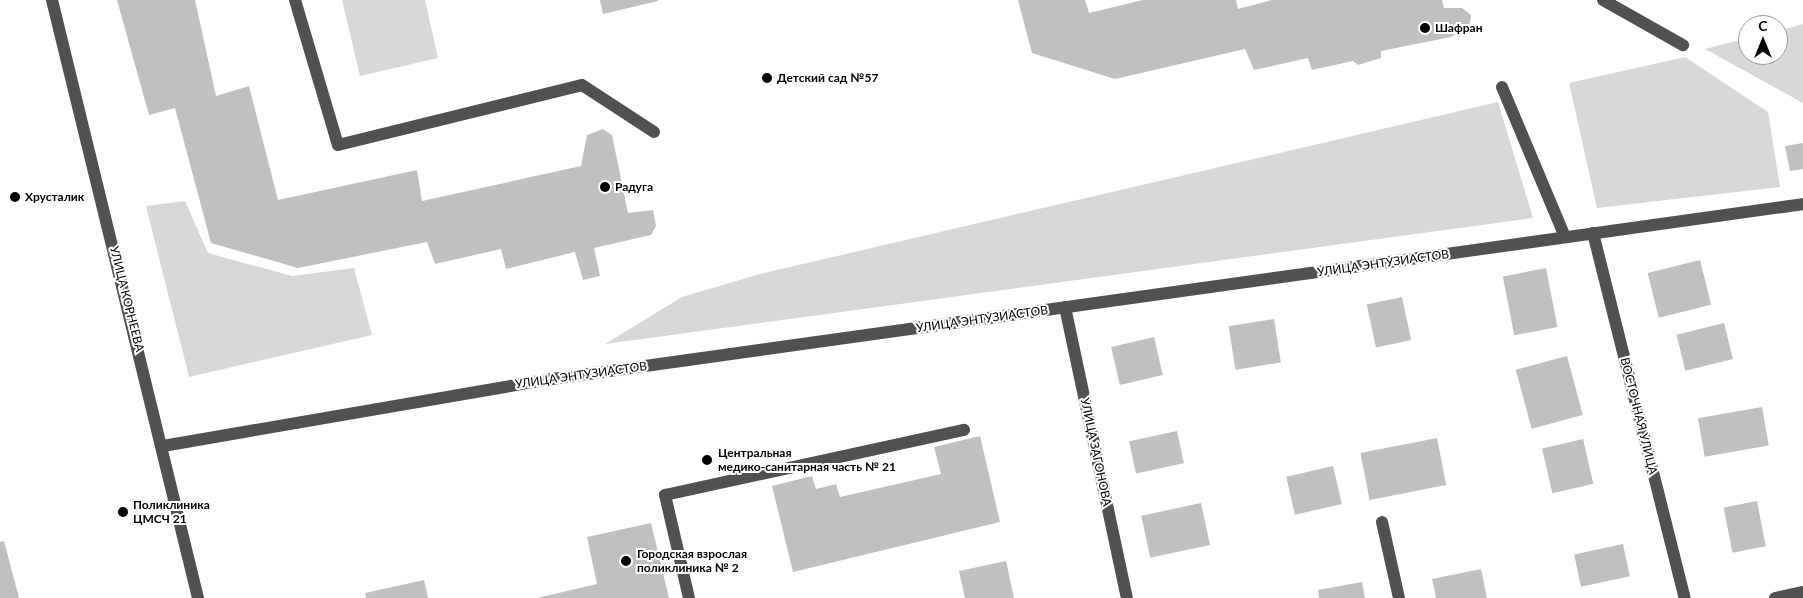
<!DOCTYPE html>
<html>
<head>
<meta charset="utf-8">
<style>
  body { margin:0 }
  #map { position:relative; width:1803px; height:598px; overflow:hidden; background:#fff; font-family:Lato,sans-serif }
  div>[style] { position:absolute }
  .green>* { inset:0; background:#d8d8d8 }
  .building>* { inset:0; background:#c0c0c0; transform-origin:0 0 }
  .minor>* { height:12px; margin:-6px; padding:0 6px; transform-origin:6px; border-radius:6px; background:#515151 }
  .dots>* { width:14px; height:14px; translate:-50% -50%; box-sizing:border-box; border:2px solid #fff; border-radius:50% }
  span { translate:-50% -50%; white-space:nowrap; text-align:center; line-height:1.15; -webkit-text-stroke:4px #fff; paint-order:stroke }
  .poi-label { font-size:12px; color:#000; font-weight:700 }
  .left { translate:0 -50%; text-align:left }
  .street-label { font-size:12px; color:#000 }
  .north { position:absolute; left:1738px; top:15px; width:50px; height:50px; box-sizing:border-box; background:#fff; border:1px solid #999; border-radius:50%; rotate:0deg; font-size:14px; font-weight:700; line-height:20px; text-align:center; color:#000 }
  .north::after { content:''; display:block; margin:auto; width:18px; height:22px; background:#000; clip-path:polygon(50% 0,100% 100%,50% 72%,0 100%) }
</style>
</head>
<body>
<div id="map">
  <div class="green">
    <div style="clip-path:polygon(342px 0,425px 0,438px 58px,360px 76px)"></div>
    <div style="clip-path:polygon(1803px 24px,1803px 103px,1705px 49px,1748px 38px,1748px 55px,1778px 55px,1778px 31px)"></div>
    <div style="clip-path:polygon(1685px 57px,1768px 112px,1780px 187px,1597px 208px,1569px 83px)"></div>
    <div style="clip-path:polygon(1498px 102px,1533px 218px,605px 344px,682px 297px,760px 274px)"></div>
    <div style="clip-path:polygon(185px 201px,208px 253px,292px 276px,354px 268px,372px 335px,189px 377px,146px 206px)"></div>
  </div>
  <div class="building">
    <div style="clip-path:polygon(117px 0,195px 0,216px 96px,249px 86px,278px 200px,417px 170px,422px 201px,581px 166px,587px 135px,603px 129px,612px 135px,628px 213px,653px 210px,656px 226px,651px 235px,594px 248px,600px 276px,583px 280px,575px 252px,506px 269px,501px 249px,435px 264px,427px 242px,298px 268px,211px 243px,175px 108px,149px 115px)"></div>
    <div style="clip-path:polygon(600px 0,658px 0,658px 1px,603px 14px)"></div>
    <div style="clip-path:polygon(1018px 0,1085px 0,1089px 13px,1143px 0,1236px 0,1238px 9px,1272px 0,1442px 0,1444px 8px,1462px 8px,1471px 15px,1470px 23px,1451px 37px,1381px 51px,1381px 58px,1358px 65px,1353px 61px,1312px 70px,1308px 58px,1254px 70px,1245px 49px,1115px 79px,1032px 53px)"></div>
    <div style="clip-path:polygon(1803px 143px,1803px 169px,1790px 171px,1785px 146px)"></div>
    <div style="left:1700px;top:260px;width:46px;height:54px;rotate:76deg"></div>
    <div style="left:1546px;top:268px;width:60px;height:44px;rotate:79deg"></div>
    <div style="left:1402px;top:297px;width:44px;height:36px;rotate:78deg"></div>
    <div style="left:1274px;top:319px;width:44px;height:46px;rotate:81deg"></div>
    <div style="left:1724px;top:323px;width:37px;height:49px;rotate:76deg"></div>
    <div style="left:1154px;top:337px;width:39px;height:44px;rotate:77deg"></div>
    <div style="left:1567px;top:356px;width:61px;height:53px;rotate:75deg"></div>
    <div style="left:1762px;top:407px;width:39px;height:65px;rotate:80deg"></div>
    <div style="left:1177px;top:431px;width:33px;height:49px;rotate:78deg"></div>
    <div style="clip-path:polygon(980px 436px,1000px 522px,793px 572px,772px 486px,812px 476px,816px 489px,836px 484px,840px 497px,941px 474px,934px 447px)"></div>
    <div style="left:1437px;top:438px;width:48px;height:78px;rotate:79deg"></div>
    <div style="left:1583px;top:439px;width:46px;height:42px;rotate:77deg"></div>
    <div style="left:1333px;top:466px;width:39px;height:48px;rotate:77deg"></div>
    <div style="left:1757px;top:501px;width:46px;height:34px;rotate:79deg"></div>
    <div style="left:1201px;top:503px;width:43px;height:61px;rotate:78deg"></div>
    <div style="clip-path:polygon(651px 523px,669px 598px,537px 598px,597px 584px,587px 537px)"></div>
    <div style="clip-path:polygon(4px 541px,19px 598px,0 598px,0 542px)"></div>
    <div style="left:1623px;top:544px;width:33px;height:50px;rotate:78deg"></div>
    <div style="clip-path:polygon(1006px 561px,1014px 598px,965px 598px,959px 571px)"></div>
    <div style="clip-path:polygon(1481px 569px,1487px 598px,1436px 598px,1432px 579px)"></div>
    <div style="clip-path:polygon(424px 580px,428px 598px,366px 598px,365px 593px)"></div>
    <div style="clip-path:polygon(1362px 582px,1365px 598px,1319px 598px,1318px 590px)"></div>
  </div>
  <div class="minor">
    <div style="left:52px;top:0;width:616px;rotate:76.28deg"></div>
    <div style="left:295px;top:0;width:151px;rotate:73.5deg"></div>
    <div style="left:338px;top:145px;width:251px;rotate:-13.8deg"></div>
    <div style="left:582px;top:85px;width:86px;rotate:33.1deg"></div>
    <div style="left:1603px;top:0;width:92px;rotate:29.4deg"></div>
    <div style="left:1502px;top:87px;width:163px;rotate:67.2deg"></div>
    <div style="left:1593px;top:233px;width:376px;rotate:75.9deg"></div>
    <div style="left:1065px;top:307px;width:298px;rotate:78deg"></div>
    <div style="left:163px;top:446px;width:388px;rotate:-9.8deg"></div>
    <div style="left:545px;top:380px;width:1270px;rotate:-7.96deg"></div>
    <div style="left:1382px;top:522px;width:78px;rotate:77.4deg"></div>
    <div style="left:689px;top:598px;width:106px;rotate:-103.1deg"></div>
    <div style="left:665px;top:495px;width:306px;rotate:-12.3deg"></div>
    <div style="left:1775px;top:598px;width:29px;rotate:-12deg"></div>
  </div>
  <div class="dots">
    <div style="left:1425px;top:28px;background:#000"></div>
    <div style="left:767px;top:78px;background:#000"></div>
    <div style="left:605px;top:187px;background:#000"></div>
    <div style="left:15px;top:197px;background:#000"></div>
    <div style="left:707px;top:460px;background:#000"></div>
    <div style="left:123px;top:512px;background:#000"></div>
    <div style="left:626px;top:561px;background:#000"></div>
  </div>
  <div class="poi-label">
    <span class="left" style="left:1435px;top:28px">Шафран</span>
    <span class="left" style="left:777px;top:78px">Детский сад №57</span>
    <span class="left" style="left:615px;top:187px">Радуга</span>
    <span class="left" style="left:25px;top:197px">Хрусталик</span>
    <span class="left" style="left:718px;top:460px">Центральная<br>медико-санитарная часть № 21</span>
    <span class="left" style="left:133px;top:512px">Поликлиника<br>ЦМСЧ 21</span>
    <span class="left" style="left:637px;top:561px">Городская взрослая<br>поликлиника № 2</span>
  </div>
  <div class="street-label">
    <span style="left:1383px;top:263px;rotate:-8deg">УЛИЦА ЭНТУЗИАСТОВ</span>
    <span style="left:127px;top:299px;rotate:76deg">УЛИЦА КОРНЕЕВА</span>
    <span style="left:982px;top:319px;rotate:-8deg">УЛИЦА ЭНТУЗИАСТОВ</span>
    <span style="left:581px;top:375px;rotate:-8deg">УЛИЦА ЭНТУЗИАСТОВ</span>
    <span style="left:1639px;top:416px;rotate:76deg">ВОСТОЧНАЯ УЛИЦА</span>
    <span style="left:1096px;top:452px;rotate:78deg">УЛИЦА ЗАГОНОВА</span>
  </div>
  <div class="north">С</div>
</div>
</body>
</html>
